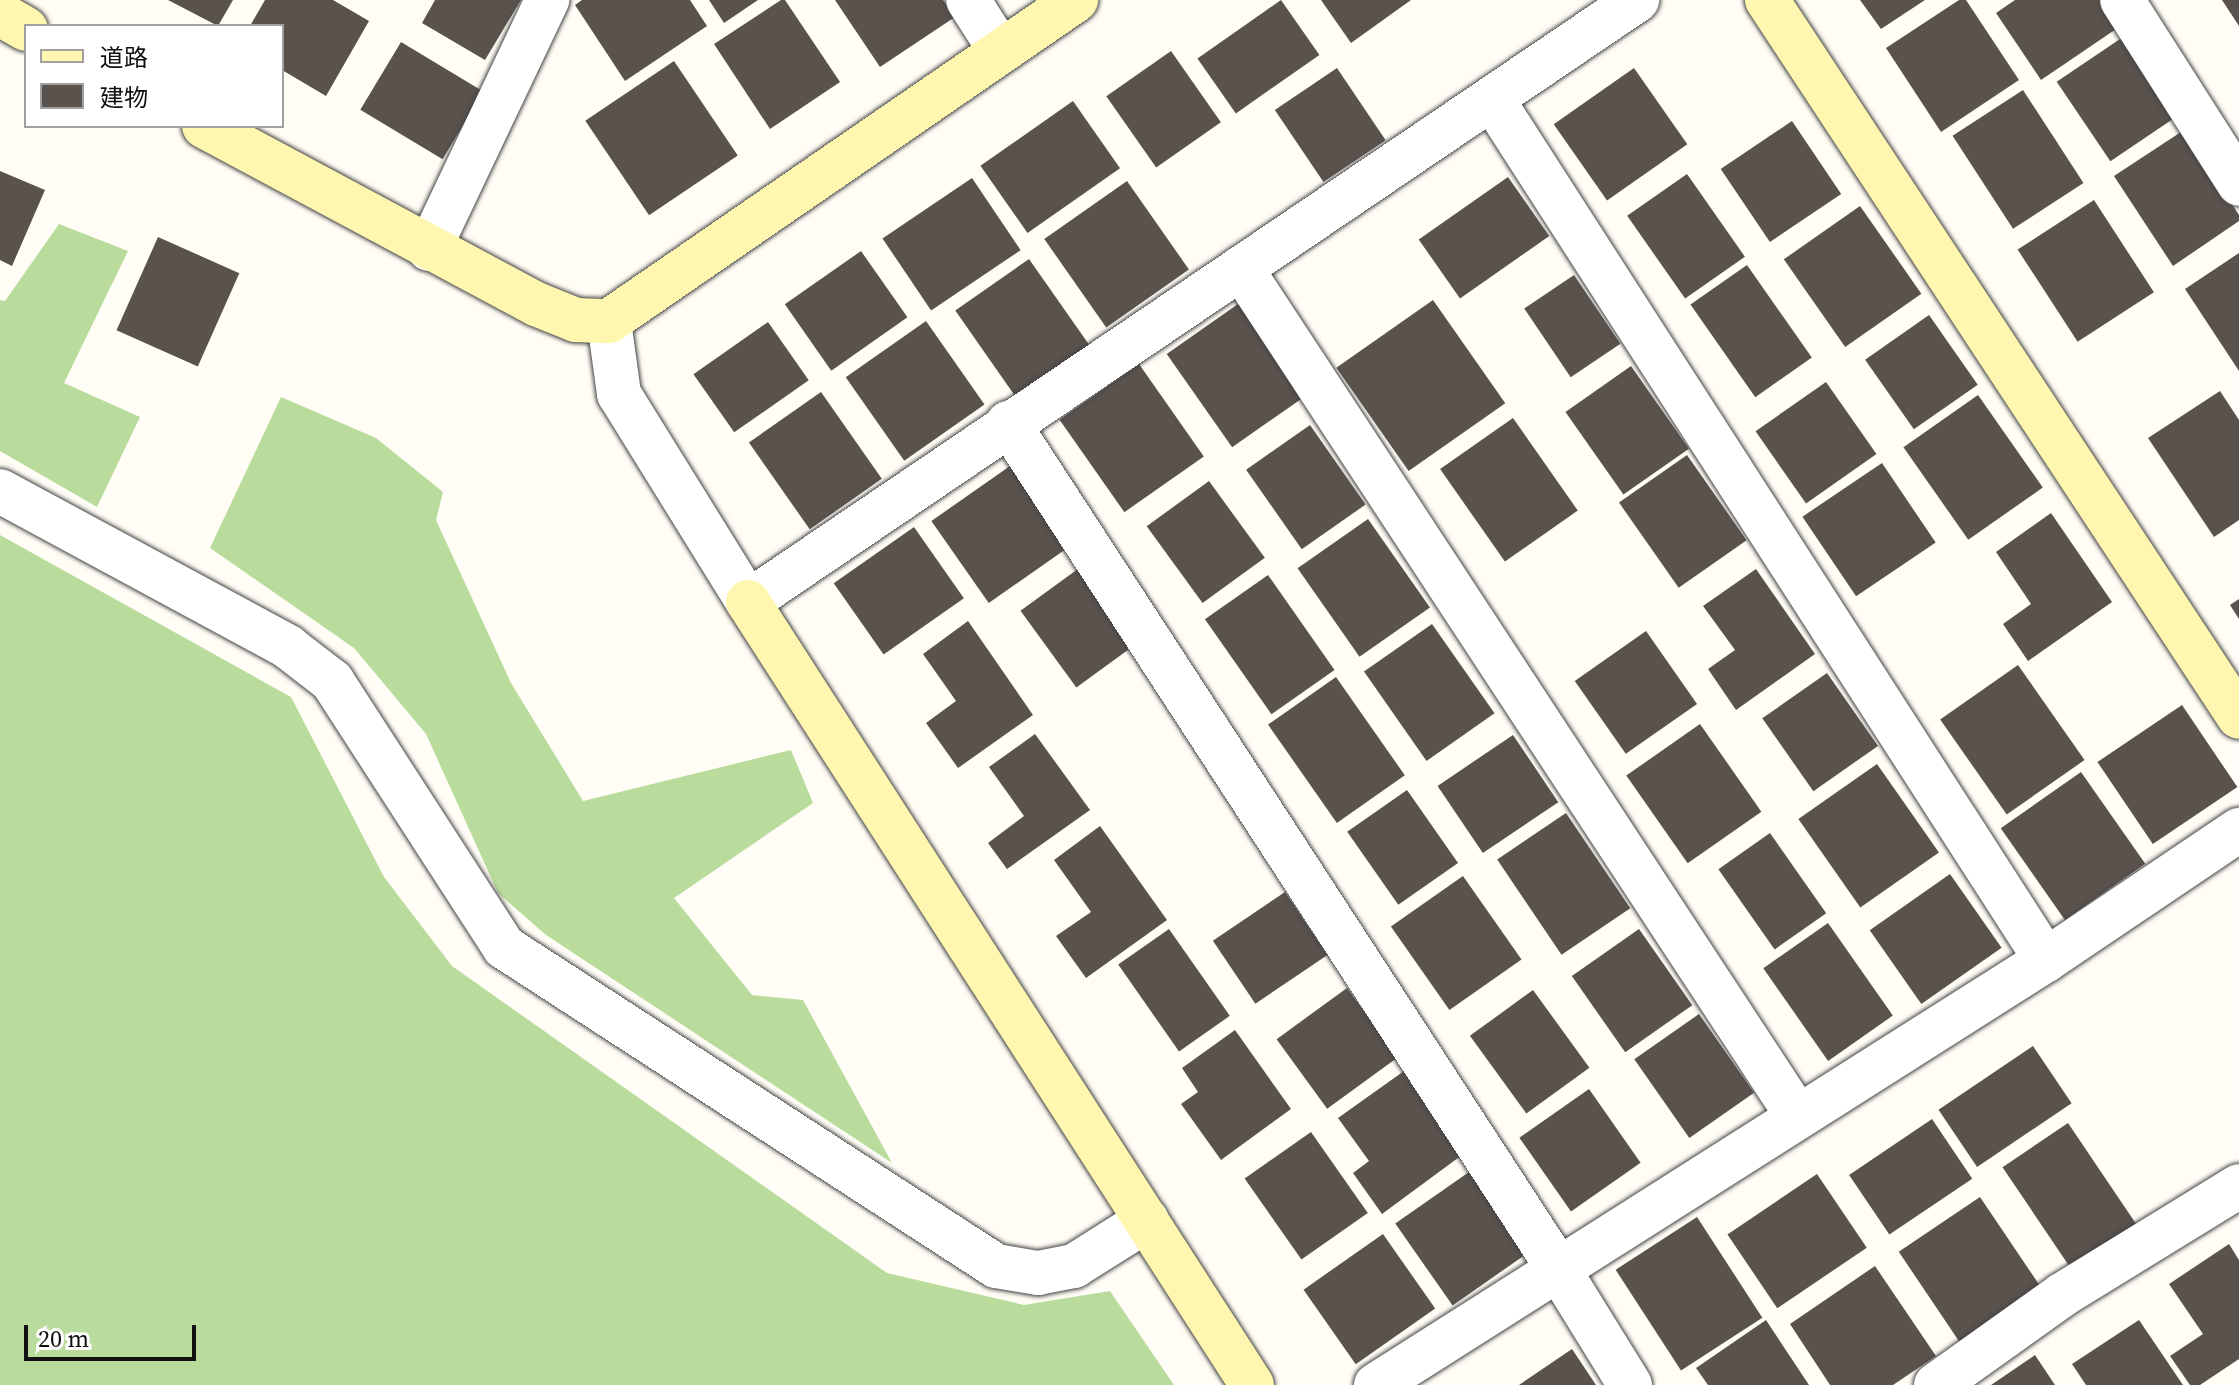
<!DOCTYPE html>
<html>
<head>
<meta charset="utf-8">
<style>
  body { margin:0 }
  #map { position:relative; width:2239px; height:1385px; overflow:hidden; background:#fffdf5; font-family:"Source Serif 4","Noto Sans JP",serif }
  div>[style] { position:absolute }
  .forest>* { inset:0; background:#b9dc9c }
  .building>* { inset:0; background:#5a524d; transform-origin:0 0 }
  .roads { filter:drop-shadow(0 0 2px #444) drop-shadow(0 0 2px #444) }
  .street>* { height:44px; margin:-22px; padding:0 22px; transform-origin:22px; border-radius:22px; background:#fff }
  .secondary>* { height:44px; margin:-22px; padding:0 22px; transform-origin:22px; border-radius:22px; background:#fff6b0 }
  span { translate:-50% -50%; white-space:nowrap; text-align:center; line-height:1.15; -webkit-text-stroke:8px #fff; paint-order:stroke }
  .legend { position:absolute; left:24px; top:24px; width:260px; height:104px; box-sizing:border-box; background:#fff; border:2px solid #a0a0a0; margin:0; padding:10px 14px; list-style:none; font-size:24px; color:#111 }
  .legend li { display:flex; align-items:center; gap:16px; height:40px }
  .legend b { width:40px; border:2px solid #a0a0a0 }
  .scale { position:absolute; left:24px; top:1325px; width:172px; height:36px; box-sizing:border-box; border:4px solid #111; border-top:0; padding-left:10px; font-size:24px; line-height:28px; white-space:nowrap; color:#111; -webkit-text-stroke:6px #fff; paint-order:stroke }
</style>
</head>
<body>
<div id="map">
  <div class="forest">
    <div style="clip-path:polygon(59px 224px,128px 251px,64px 383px,140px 417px,97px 507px,0 451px,0 300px,5px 301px)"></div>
    <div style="clip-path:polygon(281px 397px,376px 438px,443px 492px,436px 520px,511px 683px,583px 801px,791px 750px,813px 803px,674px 898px,752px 995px,803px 1000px,892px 1163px,546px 935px,498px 893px,426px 734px,354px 648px,210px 548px)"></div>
    <div style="clip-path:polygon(0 535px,291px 697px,384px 877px,452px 966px,887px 1273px,1024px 1305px,1110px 1291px,1174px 1385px,0 1385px)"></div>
  </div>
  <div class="building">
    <div style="clip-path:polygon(168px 0,233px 0,218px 26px)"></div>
    <div style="clip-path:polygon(265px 0,333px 0,369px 21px,326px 96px,282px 70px,282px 26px,250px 26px)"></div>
    <div style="clip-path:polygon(435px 0,521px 0,485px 60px,422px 23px)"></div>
    <div style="clip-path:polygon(582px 0,690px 0,707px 26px,625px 81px,575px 5px)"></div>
    <div style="clip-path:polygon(709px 0,758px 0,724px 23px)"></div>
    <div style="clip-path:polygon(781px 0,785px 0,840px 82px,770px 129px,714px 44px)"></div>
    <div style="clip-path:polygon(835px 0,943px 0,955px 17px,880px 67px)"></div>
    <div style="left:1281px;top:0;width:67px;height:102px;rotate:55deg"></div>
    <div style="clip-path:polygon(1321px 0,1411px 0,1351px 43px)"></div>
    <div style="clip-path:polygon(1860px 0,1925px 0,1881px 29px)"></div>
    <div style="clip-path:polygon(1959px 0,1966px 0,2019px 80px,1941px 132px,1886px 48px)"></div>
    <div style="clip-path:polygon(2015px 0,2105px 0,2122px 25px,2041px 80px,1996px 13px)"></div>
    <div style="clip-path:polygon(2222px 0,2239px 0,2239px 26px)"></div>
    <div style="left:2123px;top:37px;width:96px;height:80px;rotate:56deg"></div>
    <div style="left:401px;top:42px;width:96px;height:79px;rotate:31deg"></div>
    <div style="left:1171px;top:51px;width:87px;height:79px;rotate:55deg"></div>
    <div style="left:674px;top:61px;width:114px;height:107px;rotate:56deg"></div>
    <div style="left:1337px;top:68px;width:87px;height:75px;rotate:56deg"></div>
    <div style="left:1634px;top:68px;width:93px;height:98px;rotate:55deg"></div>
    <div style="left:2023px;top:90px;width:111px;height:84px;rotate:57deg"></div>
    <div style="left:1073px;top:101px;width:82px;height:113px;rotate:55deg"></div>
    <div style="left:1792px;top:121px;width:88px;height:86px;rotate:56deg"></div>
    <div style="clip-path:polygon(2184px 130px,2239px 215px,2239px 221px,2173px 266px,2114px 176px)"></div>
    <div style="clip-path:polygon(0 171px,45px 190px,12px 266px,0 260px)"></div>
    <div style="left:1687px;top:174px;width:101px;height:73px;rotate:55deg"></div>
    <div style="left:1508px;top:177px;width:72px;height:109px;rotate:55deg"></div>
    <div style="left:972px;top:178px;width:87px;height:108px;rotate:56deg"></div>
    <div style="left:1127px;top:181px;width:108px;height:101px;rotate:55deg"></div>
    <div style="left:2094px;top:200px;width:110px;height:91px;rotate:57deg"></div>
    <div style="left:1860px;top:206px;width:107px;height:93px;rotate:55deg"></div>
    <div style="left:158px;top:237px;width:89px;height:102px;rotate:24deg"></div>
    <div style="left:861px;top:251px;width:81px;height:93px;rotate:55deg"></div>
    <div style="clip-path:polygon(2239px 253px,2239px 371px,2185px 289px)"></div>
    <div style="left:1029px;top:259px;width:106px;height:90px;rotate:55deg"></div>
    <div style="left:1747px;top:265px;width:113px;height:69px;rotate:55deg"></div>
    <div style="left:1574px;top:275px;width:83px;height:60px;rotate:56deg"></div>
    <div style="left:1433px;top:300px;width:126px;height:118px;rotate:55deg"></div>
    <div style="left:1238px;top:304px;width:114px;height:87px;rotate:55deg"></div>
    <div style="left:1929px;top:315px;width:85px;height:78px;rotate:55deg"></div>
    <div style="left:926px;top:321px;width:102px;height:98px;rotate:55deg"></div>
    <div style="left:768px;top:322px;width:71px;height:91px;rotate:55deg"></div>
    <div style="left:1139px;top:364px;width:113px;height:97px;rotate:55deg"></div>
    <div style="left:1631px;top:366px;width:101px;height:80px;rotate:55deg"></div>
    <div style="left:1826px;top:382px;width:88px;height:86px;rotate:55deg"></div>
    <div style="clip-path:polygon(2220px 391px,2239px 420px,2239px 520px,2214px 537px,2148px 438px)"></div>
    <div style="left:821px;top:392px;width:106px;height:88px;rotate:55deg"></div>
    <div style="left:1978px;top:395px;width:113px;height:91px;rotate:55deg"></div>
    <div style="left:1513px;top:418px;width:113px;height:89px;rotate:55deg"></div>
    <div style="left:1310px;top:425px;width:97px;height:78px;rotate:55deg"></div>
    <div style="left:1687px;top:455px;width:104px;height:83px;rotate:55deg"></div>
    <div style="left:1882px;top:463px;width:96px;height:96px;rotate:56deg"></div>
    <div style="left:1010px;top:466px;width:100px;height:96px;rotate:55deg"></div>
    <div style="left:1209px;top:481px;width:95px;height:77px;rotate:54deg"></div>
    <div style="clip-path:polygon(2051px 513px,2112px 602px,2028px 661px,2003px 624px,2031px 604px,1996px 552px)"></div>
    <div style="left:1368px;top:519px;width:108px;height:86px;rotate:55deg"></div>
    <div style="left:914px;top:527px;width:87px;height:98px;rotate:55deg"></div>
    <div style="left:1082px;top:566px;width:95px;height:76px;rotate:54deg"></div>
    <div style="clip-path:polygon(1756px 569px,1815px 654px,1736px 710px,1708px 669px,1735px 650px,1703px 606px)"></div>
    <div style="left:1268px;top:575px;width:116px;height:77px;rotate:55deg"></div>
    <div style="clip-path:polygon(2239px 599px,2239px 619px,2230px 605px)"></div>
    <div style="clip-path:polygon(968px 621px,1033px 715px,958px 768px,926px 723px,956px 701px,923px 654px)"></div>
    <div style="left:1432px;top:624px;width:109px;height:83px;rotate:55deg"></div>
    <div style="left:1646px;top:631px;width:89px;height:87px;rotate:55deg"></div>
    <div style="left:2018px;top:665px;width:116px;height:95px;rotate:55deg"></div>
    <div style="left:1827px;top:673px;width:89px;height:79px;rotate:55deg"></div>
    <div style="left:1336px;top:677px;width:120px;height:83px;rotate:55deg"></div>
    <div style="left:2182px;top:705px;width:99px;height:102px;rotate:56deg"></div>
    <div style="left:1700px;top:724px;width:107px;height:90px;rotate:55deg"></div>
    <div style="clip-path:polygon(1035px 734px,1090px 810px,1007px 869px,988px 843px,1024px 816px,989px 767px)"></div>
    <div style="left:1513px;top:735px;width:81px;height:91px;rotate:56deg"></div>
    <div style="left:1877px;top:764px;width:108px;height:96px;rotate:55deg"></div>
    <div style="left:2081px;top:772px;width:112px;height:98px;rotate:55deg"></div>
    <div style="left:1407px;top:790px;width:89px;height:73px;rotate:55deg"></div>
    <div style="left:1566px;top:813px;width:115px;height:83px;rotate:56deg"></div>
    <div style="clip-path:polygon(1100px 826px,1167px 920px,1086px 978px,1056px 936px,1091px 912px,1054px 860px)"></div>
    <div style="left:1770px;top:833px;width:98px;height:63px;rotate:55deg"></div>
    <div style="left:1950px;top:874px;width:90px;height:98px;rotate:55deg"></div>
    <div style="left:1463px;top:876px;width:102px;height:88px;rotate:55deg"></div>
    <div style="left:1285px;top:892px;width:76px;height:87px;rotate:56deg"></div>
    <div style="left:1828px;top:923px;width:113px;height:79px;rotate:55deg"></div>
    <div style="left:1169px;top:929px;width:106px;height:62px;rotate:55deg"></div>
    <div style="left:1639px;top:929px;width:93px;height:82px;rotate:55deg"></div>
    <div style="left:1347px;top:988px;width:86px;height:87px;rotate:54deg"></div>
    <div style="left:1533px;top:990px;width:96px;height:78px;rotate:54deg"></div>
    <div style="left:1699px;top:1014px;width:96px;height:79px;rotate:55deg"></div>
    <div style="clip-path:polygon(1235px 1030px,1291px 1109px,1221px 1160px,1181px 1104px,1198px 1092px,1182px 1068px)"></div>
    <div style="left:2033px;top:1046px;width:69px;height:114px;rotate:56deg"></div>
    <div style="clip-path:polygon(1404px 1071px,1462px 1155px,1382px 1214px,1353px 1173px,1369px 1161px,1338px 1118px)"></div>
    <div style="left:1589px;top:1089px;width:90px;height:85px;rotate:55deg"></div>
    <div style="left:1932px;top:1119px;width:72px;height:100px;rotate:56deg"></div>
    <div style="left:2068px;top:1123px;width:127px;height:79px;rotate:56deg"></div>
    <div style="left:1311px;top:1132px;width:99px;height:81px;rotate:55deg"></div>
    <div style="left:1469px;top:1172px;width:100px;height:90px;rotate:55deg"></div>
    <div style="left:1817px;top:1174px;width:89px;height:108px;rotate:56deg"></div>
    <div style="left:1980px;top:1197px;width:115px;height:98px;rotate:56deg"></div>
    <div style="left:1697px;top:1217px;width:120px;height:97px;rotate:57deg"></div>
    <div style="left:1383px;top:1234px;width:91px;height:97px;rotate:55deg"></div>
    <div style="clip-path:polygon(2229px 1244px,2239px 1260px,2239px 1359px,2200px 1385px,2190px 1385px,2170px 1356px,2203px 1334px,2169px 1284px)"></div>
    <div style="clip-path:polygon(1875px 1266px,1936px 1356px,1893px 1385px,1830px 1385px,1790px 1324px)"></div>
    <div style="clip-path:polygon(1766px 1320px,1809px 1385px,1708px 1385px,1696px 1368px)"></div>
    <div style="clip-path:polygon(2139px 1320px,2183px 1385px,2086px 1385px,2072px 1364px)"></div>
    <div style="clip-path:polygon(1572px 1349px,1596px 1385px,1519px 1385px)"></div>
    <div style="clip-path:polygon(2035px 1355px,2055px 1385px,1991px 1385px)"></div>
  </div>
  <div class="roads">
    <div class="street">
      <div style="left:968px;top:0;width:59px;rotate:57.4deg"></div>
      <div style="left:2122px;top:0;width:218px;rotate:57.5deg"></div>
      <div style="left:1492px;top:99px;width:1024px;rotate:57.24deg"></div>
      <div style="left:429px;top:249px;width:276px;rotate:-64.6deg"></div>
      <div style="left:1241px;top:268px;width:1015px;rotate:56.73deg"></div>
      <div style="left:609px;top:321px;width:74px;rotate:82.2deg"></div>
      <div style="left:619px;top:394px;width:245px;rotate:58.2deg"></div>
      <div style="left:748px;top:602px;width:1074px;rotate:-34.1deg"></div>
      <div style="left:1008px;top:423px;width:1010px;rotate:56.95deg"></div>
      <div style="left:1559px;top:1270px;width:135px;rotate:58.3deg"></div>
      <div style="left:0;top:491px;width:328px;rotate:28.4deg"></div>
      <div style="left:288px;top:647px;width:56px;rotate:37.7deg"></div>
      <div style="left:332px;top:681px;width:317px;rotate:57.1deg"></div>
      <div style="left:504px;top:947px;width:586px;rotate:32.96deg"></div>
      <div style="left:996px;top:1266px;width:43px;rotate:9.5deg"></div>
      <div style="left:1038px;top:1273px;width:37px;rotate:-11deg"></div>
      <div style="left:1074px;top:1266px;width:86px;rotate:-32.2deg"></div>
      <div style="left:1376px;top:1385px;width:793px;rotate:-32.39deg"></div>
      <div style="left:2046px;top:960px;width:233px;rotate:-34deg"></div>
      <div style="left:1936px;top:1385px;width:155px;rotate:-35.5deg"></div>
      <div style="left:2062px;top:1295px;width:208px;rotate:-31.6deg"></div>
    </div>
    <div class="secondary">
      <div style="left:1767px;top:0;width:858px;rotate:56.64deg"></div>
      <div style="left:0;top:14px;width:30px;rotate:30deg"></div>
      <div style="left:204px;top:126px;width:377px;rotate:28.2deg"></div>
      <div style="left:536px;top:304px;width:43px;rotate:21.8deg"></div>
      <div style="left:576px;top:320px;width:33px;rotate:2deg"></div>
      <div style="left:609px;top:321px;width:567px;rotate:-34.5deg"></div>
      <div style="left:748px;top:602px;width:931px;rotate:57.23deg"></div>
    </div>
  </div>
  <ul class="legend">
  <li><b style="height:10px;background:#fff6b0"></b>道路</li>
  <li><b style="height:22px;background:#5a524d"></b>建物</li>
  </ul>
  <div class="scale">20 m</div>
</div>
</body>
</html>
